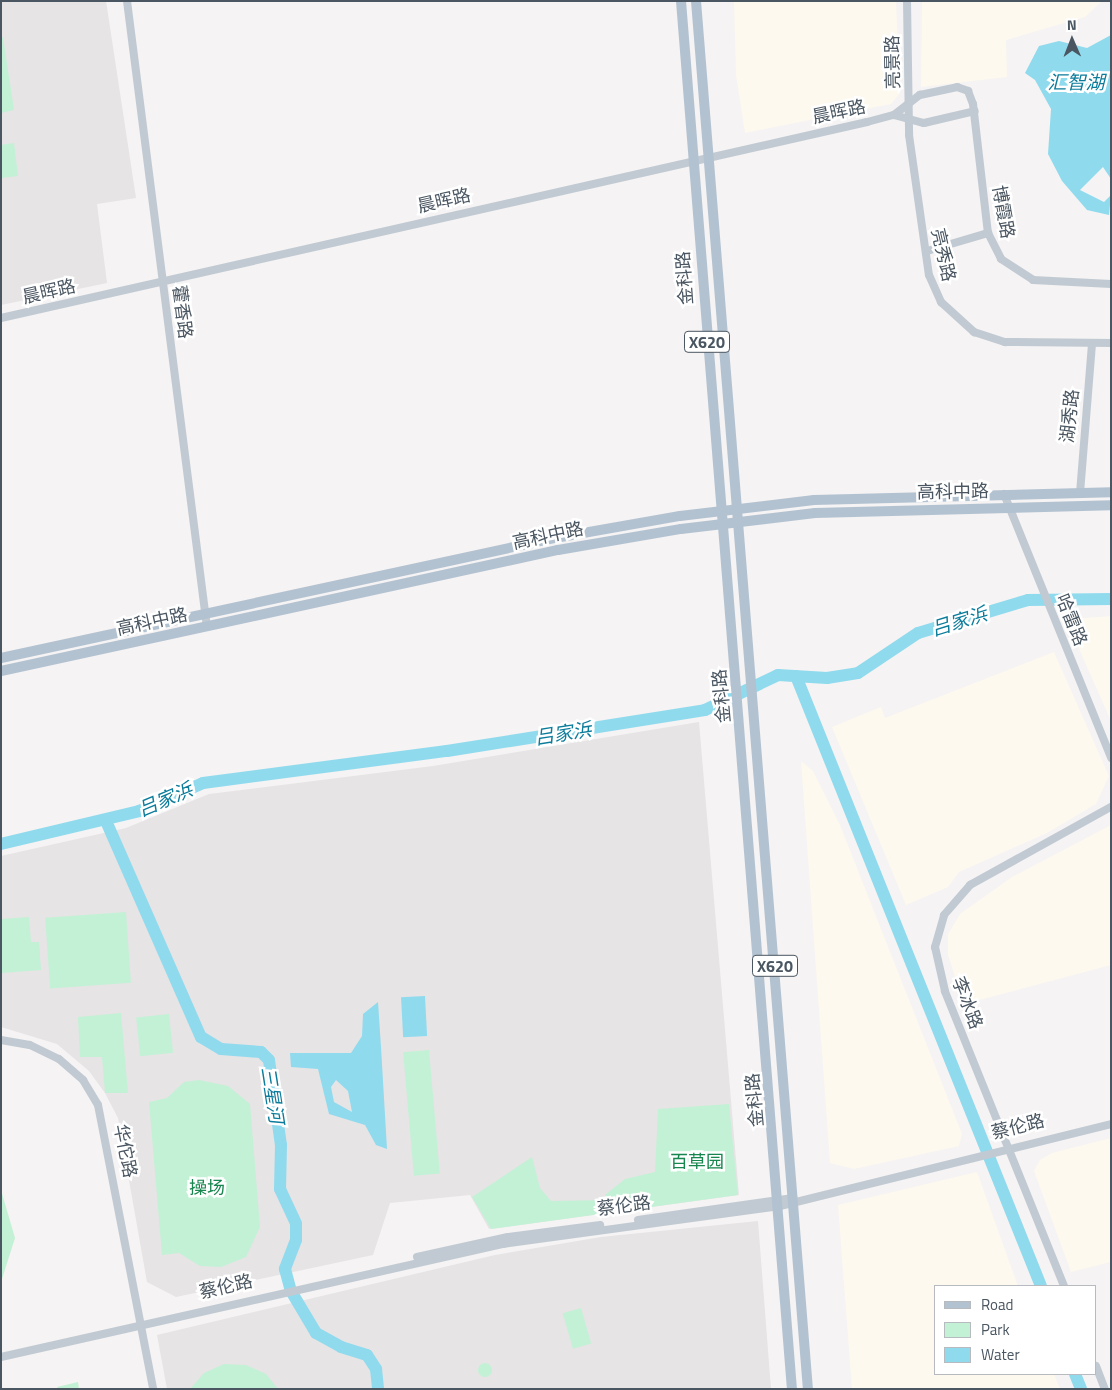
<!DOCTYPE html>
<html>
<head>
<meta charset="utf-8">
<style>
  body { margin:0 }
  #map { position:relative; width:1112px; height:1390px; overflow:hidden; background:#f5f3f3; font-family:"Titillium Web","Noto Sans SC",sans-serif }
  div>[style] { position:absolute }
  .commercial>* { inset:0; background:#fdf9ef }
  .education>* { inset:0; background:#e6e4e5 }
  .green>* { inset:0; background:#c3f1d5; transform-origin:0 0 }
  .round { border-radius:50% }
  .water>* { inset:0; background:#90daee; transform-origin:0 0 }
  .river>* { height:12px; margin:-6px; padding:0 6px; transform-origin:6px; border-radius:6px; background:#90daee }
  .minor>* { height:8px; margin:-4px; padding:0 4px; transform-origin:4px; border-radius:4px; background:#c1cad2 }
  .major>* { height:10px; margin:-5px; padding:0 5px; transform-origin:5px; border-radius:5px; background:#b3c2d1 }
  span { translate:-50% -50%; white-space:nowrap; text-align:center; line-height:1.15; -webkit-text-stroke:5px #fff; paint-order:stroke }
  .shield-label span { padding:1px 4px; background:#fff; border:1px solid; border-radius:4px; -webkit-text-stroke-width:0 }
  .shield-label { font-size:16px; color:#4a5661; font-weight:700 }
  .street-label { font-size:18px; color:#4a5661 }
  .park-label { font-size:18px; color:#17864f }
  .water-label { font-size:19px; color:#0c7c9b; font-style:italic }
  .frame { position:absolute; inset:0; border:2px solid #4a5661; pointer-events:none }
  .legend { position:absolute; left:934px; top:1285px; width:162px; height:90px; box-sizing:border-box; background:#fff; border:1px solid #b7bbc0; margin:0; padding:6px 9px; list-style:none; font-size:15px; color:#4a5661 }
  .legend li { display:flex; align-items:center; gap:10px; height:25px }
  .legend b { width:25px; border:1px solid #b7bbc0 }
  .north { position:absolute; left:1047px; top:15px; width:50px; height:50px; -webkit-text-stroke:4px #fff; paint-order:stroke; rotate:359deg; font-size:14px; font-weight:700; line-height:20px; text-align:center; color:#4a5661 }
  .north::after { content:''; display:block; margin:auto; width:18px; height:22px; background:#4a5661; clip-path:polygon(50% 0,100% 100%,50% 72%,0 100%) }
</style>
</head>
<body>
<div id="map">
  <div class="commercial">
    <div style="clip-path:polygon(734px 1px,896px 1px,900px 93px,891px 104px,745px 133px,736px 75px)"></div>
    <div style="clip-path:polygon(922px 1px,1102px 1px,1085px 17px,1006px 40px,1007px 77px,921px 87px)"></div>
    <div style="clip-path:polygon(1111px 616px,1111px 721px,1068px 624px,1071px 619px)"></div>
    <div style="clip-path:polygon(1054px 652px,1109px 776px,1096px 804px,1047px 833px,959px 872px,948px 887px,906px 905px,832px 727px,881px 707px,885px 718px)"></div>
    <div style="clip-path:polygon(801px 761px,813px 771px,840px 825px,962px 1134px,959px 1146px,854px 1169px,830px 1163px)"></div>
    <div style="clip-path:polygon(1111px 825px,1111px 965px,964px 1004px,948px 955px,948px 934px,960px 914px,1012px 877px)"></div>
    <div style="clip-path:polygon(1111px 1138px,1111px 1262px,1071px 1272px,1034px 1171px,1040px 1160px,1052px 1153px)"></div>
    <div style="clip-path:polygon(977px 1172px,1018px 1286px,936px 1286px,936px 1374px,1054px 1374px,1060px 1389px,852px 1389px,838px 1205px)"></div>
  </div>
  <div class="education">
    <div style="clip-path:polygon(1px 1px,106px 1px,136px 198px,97px 204px,107px 283px,1px 305px)"></div>
    <div style="clip-path:polygon(699px 722px,739px 1195px,489px 1229px,470px 1195px,390px 1203px,373px 1255px,176px 1297px,147px 1282px,118px 1118px,105px 1093px,89px 1071px,57px 1044px,1px 1027px,1px 856px,126px 828px,209px 794px,433px 766px)"></div>
    <div style="clip-path:polygon(758px 1221px,771px 1389px,167px 1389px,157px 1335px,495px 1255px,601px 1237px)"></div>
  </div>
  <div class="green">
    <div style="clip-path:polygon(3px 37px,14px 110px,1px 113px,1px 38px)"></div>
    <div style="clip-path:polygon(14px 143px,18px 176px,1px 178px,1px 145px)"></div>
    <div style="left:126px;top:912px;width:71px;height:81px;rotate:86deg"></div>
    <div style="clip-path:polygon(29px 917px,31px 942px,39px 942px,41px 970px,1px 973px,1px 919px)"></div>
    <div style="clip-path:polygon(121px 1013px,128px 1093px,105px 1093px,102px 1057px,80px 1057px,78px 1017px)"></div>
    <div style="left:169px;top:1014px;width:39px;height:33px;rotate:84deg"></div>
    <div style="left:429px;top:1050px;width:124px;height:26px;rotate:85deg"></div>
    <div style="clip-path:polygon(199px 1080px,228px 1086px,250px 1104px,260px 1227px,246px 1257px,221px 1267px,200px 1266px,179px 1253px,162px 1255px,149px 1102px,167px 1098px,184px 1082px)"></div>
    <div style="clip-path:polygon(729px 1104px,738px 1195px,491px 1229px,472px 1197px,532px 1157px,540px 1188px,551px 1201px,606px 1200px,605px 1195px,625px 1179px,655px 1172px,658px 1109px)"></div>
    <div style="clip-path:polygon(1px 1190px,15px 1238px,1px 1282px)"></div>
    <div style="left:581px;top:1308px;width:37px;height:19px;rotate:74deg"></div>
    <div class="round" style="left:478px;top:1363px;width:14px;height:14px"></div>
    <div style="clip-path:polygon(224px 1364px,246px 1365px,266px 1374px,278px 1389px,190px 1389px,204px 1373px)"></div>
    <div style="clip-path:polygon(78px 1382px,79px 1389px,58px 1389px,57px 1387px)"></div>
  </div>
  <div class="water">
    <div style="clip-path:polygon(1111px 35px,1111px 179px,1103px 167px,1080px 190px,1104px 202px,1111px 195px,1109px 215px,1087px 210px,1062px 181px,1048px 154px,1051px 109px,1035px 80px,1025px 73px,1039px 46px,1059px 41px,1087px 48px)"></div>
    <div style="left:425px;top:996px;width:40px;height:24px;rotate:87deg"></div>
    <div style="clip-path:polygon(evenodd,378px 1002px,381px 1047px,387px 1149px,376px 1145px,365px 1125px,329px 1114px,318px 1069px,291px 1067px,290px 1053px,351px 1053px,362px 1036px,363px 1014px,378px 1002px,336px 1080px,348px 1091px,352px 1112px,334px 1102px,331px 1087px,336px 1080px)"></div>
  </div>
  <div class="river">
    <div style="left:796px;top:676px;width:657px;rotate:68.12deg"></div>
    <div style="left:106px;top:821px;width:236px;rotate:66.3deg"></div>
    <div style="left:201px;top:1037px;width:23px;rotate:31deg"></div>
    <div style="left:221px;top:1049px;width:40px;rotate:4.3deg"></div>
    <div style="left:261px;top:1052px;width:11px;rotate:45deg"></div>
    <div style="left:269px;top:1060px;width:86px;rotate:82deg"></div>
    <div style="left:281px;top:1145px;width:44px;rotate:91.3deg"></div>
    <div style="left:280px;top:1189px;width:38px;rotate:65deg"></div>
    <div style="left:296px;top:1224px;width:16px;rotate:90deg"></div>
    <div style="left:296px;top:1240px;width:31px;rotate:111deg"></div>
    <div style="left:285px;top:1269px;width:23px;rotate:75deg"></div>
    <div style="left:291px;top:1291px;width:49px;rotate:59.2deg"></div>
    <div style="left:316px;top:1333px;width:29px;rotate:29deg"></div>
    <div style="left:341px;top:1347px;width:27px;rotate:17deg"></div>
    <div style="left:367px;top:1355px;width:17px;rotate:57deg"></div>
    <div style="left:376px;top:1369px;width:20px;rotate:84deg"></div>
    <div style="left:1px;top:844px;width:142px;rotate:-13.4deg"></div>
    <div style="left:139px;top:811px;width:70px;rotate:-23.6deg"></div>
    <div style="left:203px;top:783px;width:246px;rotate:-7.5deg"></div>
    <div style="left:447px;top:751px;width:261px;rotate:-9deg"></div>
    <div style="left:705px;top:710px;width:81px;rotate:-25.6deg"></div>
    <div style="left:778px;top:675px;width:49px;rotate:3.5deg"></div>
    <div style="left:827px;top:678px;width:31px;rotate:-9deg"></div>
    <div style="left:858px;top:673px;width:72px;rotate:-33.7deg"></div>
    <div style="left:918px;top:633px;width:115px;rotate:-16.7deg"></div>
    <div style="left:1028px;top:600px;width:83px;rotate:-0.7deg"></div>
    <div style="left:1075px;top:1374px;width:16px;rotate:68deg"></div>
  </div>
  <div class="minor">
    <div style="left:127px;top:1px;width:631px;rotate:82.72deg"></div>
    <div style="left:907px;top:1px;width:134px;rotate:89.1deg"></div>
    <div style="left:909px;top:135px;width:141px;rotate:81.9deg"></div>
    <div style="left:929px;top:275px;width:30px;rotate:66deg"></div>
    <div style="left:941px;top:302px;width:45px;rotate:42.3deg"></div>
    <div style="left:974px;top:332px;width:33px;rotate:18deg"></div>
    <div style="left:1005px;top:342px;width:106px;rotate:0.5deg"></div>
    <div style="left:894px;top:115px;width:31px;rotate:15deg"></div>
    <div style="left:924px;top:123px;width:52px;rotate:-13.2deg"></div>
    <div style="left:927px;top:251px;width:64px;rotate:-16.4deg"></div>
    <div style="left:1px;top:318px;width:888px;rotate:-12.75deg"></div>
    <div style="left:867px;top:122px;width:28px;rotate:-15deg"></div>
    <div style="left:894px;top:115px;width:33px;rotate:-38deg"></div>
    <div style="left:920px;top:95px;width:38px;rotate:-12deg"></div>
    <div style="left:957px;top:87px;width:12px;rotate:20deg"></div>
    <div style="left:968px;top:91px;width:14px;rotate:69deg"></div>
    <div style="left:973px;top:104px;width:130px;rotate:83.4deg"></div>
    <div style="left:988px;top:233px;width:29px;rotate:63deg"></div>
    <div style="left:1001px;top:259px;width:38px;rotate:33deg"></div>
    <div style="left:1033px;top:280px;width:78px;rotate:2.9deg"></div>
    <div style="left:1080px;top:493px;width:149px;rotate:-85.4deg"></div>
    <div style="left:1004px;top:494px;width:285px;rotate:67.9deg"></div>
    <div style="left:1px;top:1040px;width:29px;rotate:10deg"></div>
    <div style="left:30px;top:1045px;width:32px;rotate:26deg"></div>
    <div style="left:59px;top:1059px;width:32px;rotate:41deg"></div>
    <div style="left:83px;top:1080px;width:29px;rotate:59deg"></div>
    <div style="left:98px;top:1105px;width:289px;rotate:79deg"></div>
    <div style="left:638px;top:1220px;width:157px;rotate:-8.1deg"></div>
    <div style="left:417px;top:1257px;width:93px;rotate:-12.4deg"></div>
    <div style="left:508px;top:1237px;width:93px;rotate:-7.4deg"></div>
    <div style="left:1064px;top:1286px;width:318px;rotate:-112deg"></div>
    <div style="left:945px;top:991px;width:45px;rotate:-102.8deg"></div>
    <div style="left:935px;top:947px;width:33px;rotate:-74deg"></div>
    <div style="left:944px;top:915px;width:40px;rotate:-49deg"></div>
    <div style="left:970px;top:885px;width:161px;rotate:-29deg"></div>
    <div style="left:1px;top:1357px;width:515px;rotate:-12.69deg"></div>
    <div style="left:503px;top:1244px;width:280px;rotate:-7.8deg"></div>
    <div style="left:780px;top:1206px;width:341px;rotate:-13.9deg"></div>
    <div style="left:1096px;top:1366px;width:25px;rotate:69deg"></div>
  </div>
  <div class="major">
    <div style="left:681px;top:1px;width:1392px;rotate:85.43deg"></div>
    <div style="left:696px;top:1px;width:1393px;rotate:85.39deg"></div>
    <div style="left:1px;top:658px;width:567px;rotate:-12.22deg"></div>
    <div style="left:555px;top:538px;width:127px;rotate:-10deg"></div>
    <div style="left:680px;top:516px;width:135px;rotate:-6.8deg"></div>
    <div style="left:814px;top:500px;width:297px;rotate:-1.5deg"></div>
    <div style="left:1px;top:671px;width:570px;rotate:-12.26deg"></div>
    <div style="left:558px;top:550px;width:125px;rotate:-9.7deg"></div>
    <div style="left:681px;top:529px;width:135px;rotate:-6.8deg"></div>
    <div style="left:815px;top:513px;width:296px;rotate:-1.5deg"></div>
  </div>
  <div class="shield-label">
    <span style="left:707px;top:342px">X620</span>
    <span style="left:775px;top:966px">X620</span>
  </div>
  <div class="street-label">
    <span style="left:893px;top:62px;rotate:-91deg">亮景路</span>
    <span style="left:839px;top:112px;rotate:-12deg">晨晖路</span>
    <span style="left:444px;top:201px;rotate:-13deg">晨晖路</span>
    <span style="left:1003px;top:212px;rotate:80deg">博霞路</span>
    <span style="left:943px;top:255px;rotate:77deg">亮秀路</span>
    <span style="left:685px;top:278px;rotate:-94deg">金科路</span>
    <span style="left:49px;top:292px;rotate:-13deg">晨晖路</span>
    <span style="left:182px;top:312px;rotate:83deg">藿香路</span>
    <span style="left:1070px;top:416px;rotate:-84deg">湖秀路</span>
    <span style="left:953px;top:492px;rotate:-1deg">高科中路</span>
    <span style="left:548px;top:536px;rotate:-12deg">高科中路</span>
    <span style="left:1071px;top:620px;rotate:68deg">哈雷路</span>
    <span style="left:152px;top:622px;rotate:-12deg">高科中路</span>
    <span style="left:722px;top:696px;rotate:-95deg">金科路</span>
    <span style="left:967px;top:1003px;rotate:69deg">李冰路</span>
    <span style="left:755px;top:1100px;rotate:-95deg">金科路</span>
    <span style="left:1018px;top:1127px;rotate:-14deg">蔡伦路</span>
    <span style="left:125px;top:1151px;rotate:79deg">华佗路</span>
    <span style="left:624px;top:1206px;rotate:-7deg">蔡伦路</span>
    <span style="left:226px;top:1287px;rotate:-13deg">蔡伦路</span>
  </div>
  <div class="park-label">
    <span style="left:697px;top:1162px">百草园</span>
    <span style="left:207px;top:1188px">操场</span>
  </div>
  <div class="water-label">
    <span style="left:1076px;top:82px">汇智湖</span>
    <span style="left:959px;top:621px;rotate:-17deg">吕家浜</span>
    <span style="left:563px;top:733px;rotate:-9deg">吕家浜</span>
    <span style="left:165px;top:799px;rotate:-23deg">吕家浜</span>
    <span style="left:273px;top:1095px;rotate:81deg">三星河</span>
  </div>
  <div class="frame"></div>
  <ul class="legend">
  <li><b style="height:6px;background:#b3c2d1"></b>Road</li>
  <li><b style="height:14px;background:#c3f1d5"></b>Park</li>
  <li><b style="height:14px;background:#90daee"></b>Water</li>
  </ul>
  <div class="north">N</div>
</div>
</body>
</html>
